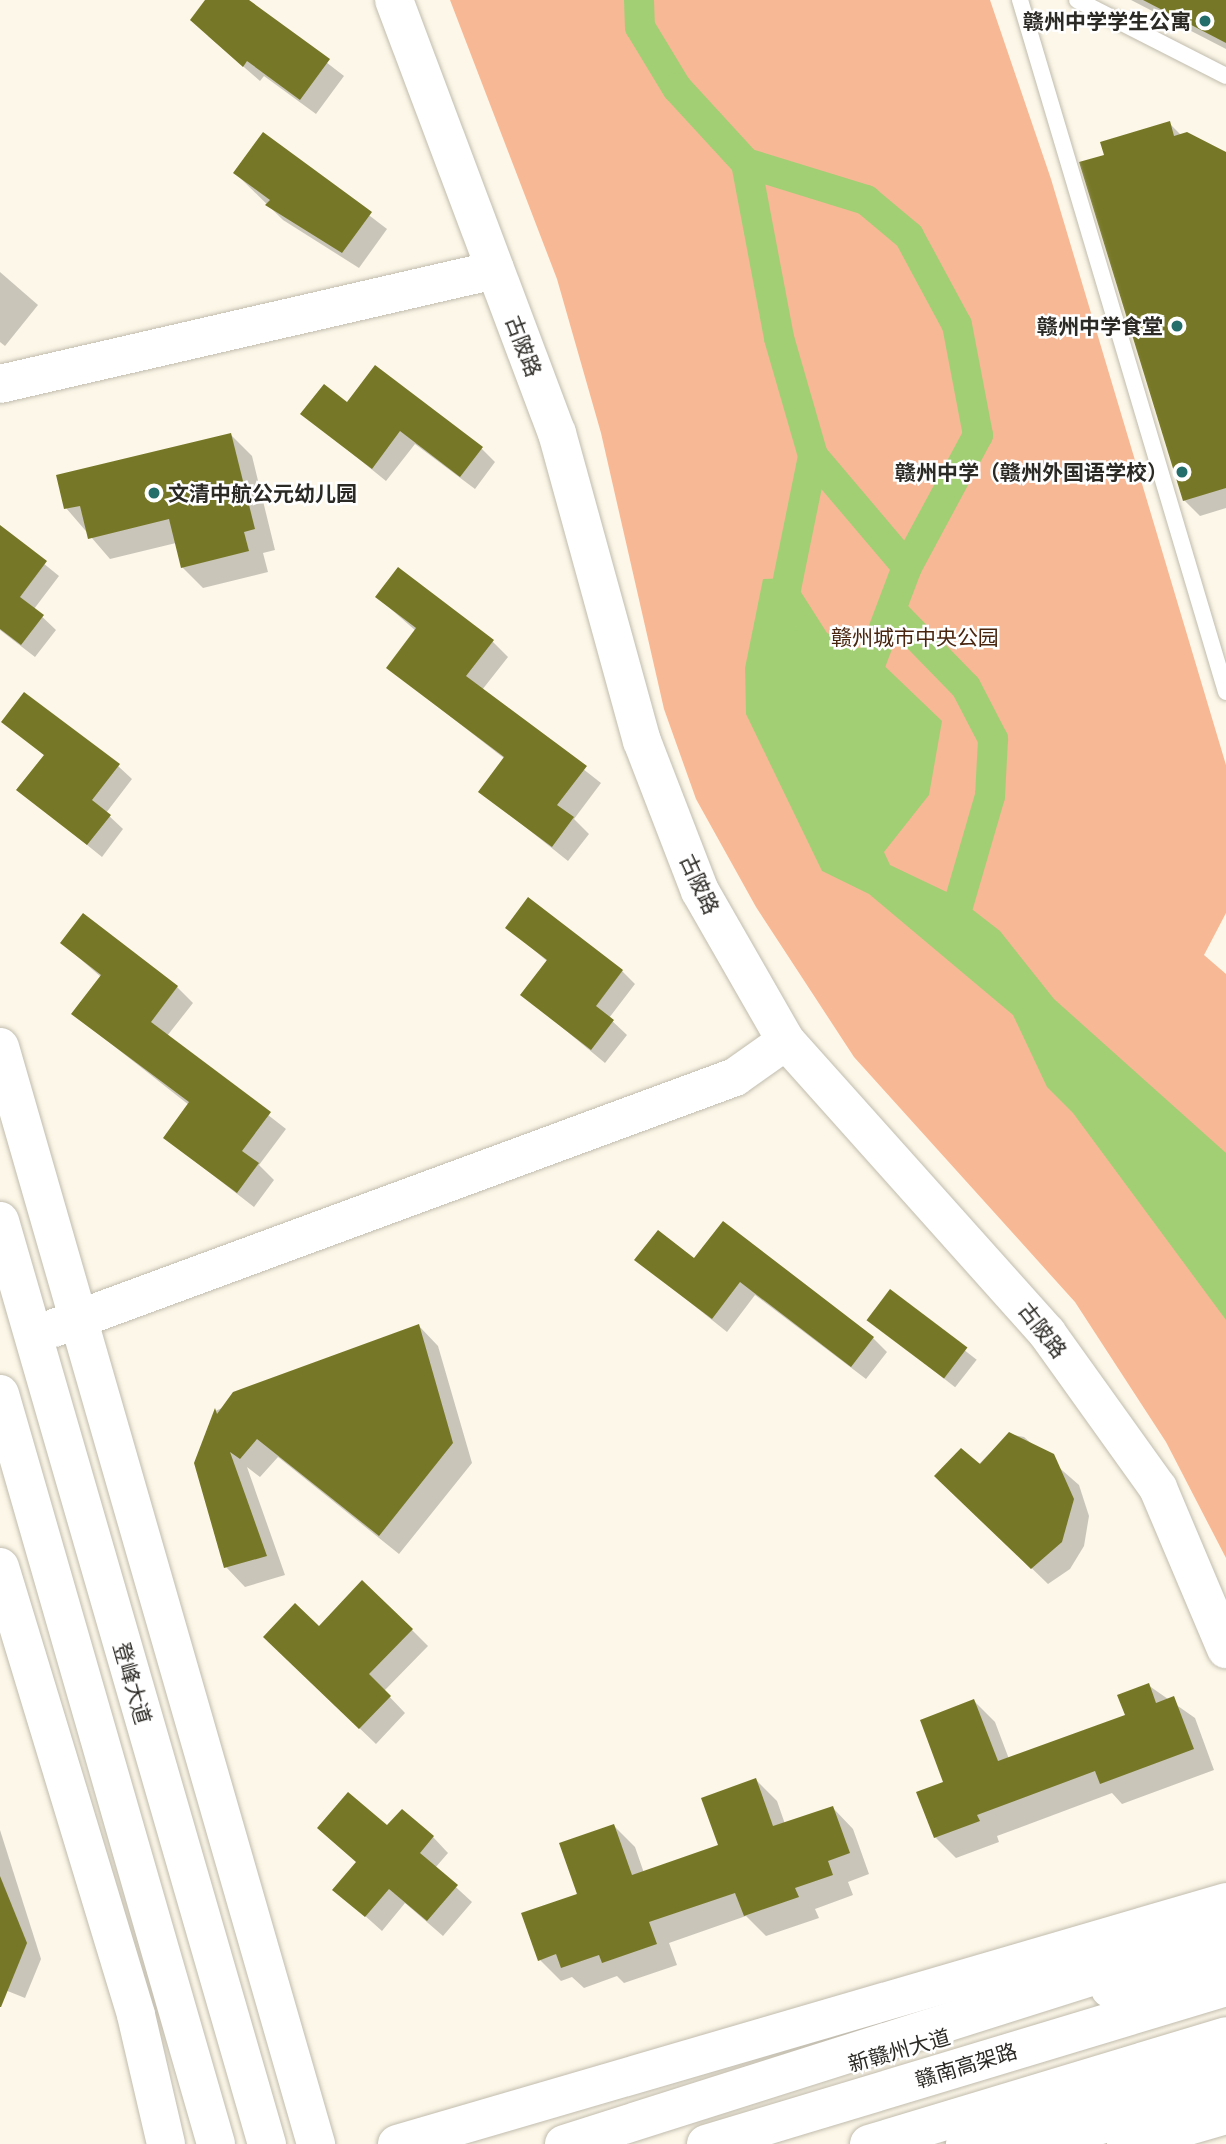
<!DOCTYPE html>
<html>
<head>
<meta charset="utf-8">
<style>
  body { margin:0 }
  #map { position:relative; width:1226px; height:2144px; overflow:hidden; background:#fcf7e8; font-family:Barlow,"Noto Sans SC",sans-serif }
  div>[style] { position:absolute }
  .green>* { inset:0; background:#f7b895 }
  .water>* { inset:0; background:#a2cf74 }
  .shadow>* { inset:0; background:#0003; transform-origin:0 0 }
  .canal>* { height:30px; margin:-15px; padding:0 15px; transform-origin:15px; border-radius:15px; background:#a2cf74 }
  .building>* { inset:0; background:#777827; transform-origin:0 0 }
  .roads { filter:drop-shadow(0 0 2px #c1bcae) drop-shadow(0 0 2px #c1bcae) }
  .lane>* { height:16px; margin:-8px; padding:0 8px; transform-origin:8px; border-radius:8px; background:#fff }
  .secondary>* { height:38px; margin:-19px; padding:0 19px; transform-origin:19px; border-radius:19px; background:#fff }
  .primary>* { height:38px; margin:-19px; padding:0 19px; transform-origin:19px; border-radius:19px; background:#fff }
  .highway>* { height:38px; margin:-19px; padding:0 19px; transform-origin:19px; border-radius:19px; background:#fff }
  .dots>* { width:19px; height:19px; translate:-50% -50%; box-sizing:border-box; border:4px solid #fff; border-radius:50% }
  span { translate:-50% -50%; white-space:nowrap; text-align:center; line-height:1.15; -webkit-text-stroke:5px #fff; paint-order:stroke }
  .poi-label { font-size:21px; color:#2c2a25; font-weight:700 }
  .right { translate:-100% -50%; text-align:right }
  .left { translate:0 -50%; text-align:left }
  .street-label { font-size:21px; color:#2c2a25 }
  .park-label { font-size:21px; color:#49250f }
</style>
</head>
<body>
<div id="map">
  <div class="green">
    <div style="clip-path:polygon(450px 0,990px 0,1051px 179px,1226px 765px,1226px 913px,1204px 955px,1226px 974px,1226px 1558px,1166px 1442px,1075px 1302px,854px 1057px,756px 907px,696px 799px,664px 709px,601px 433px,557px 279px)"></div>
  </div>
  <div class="water">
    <div style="clip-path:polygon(792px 578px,827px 633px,872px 654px,942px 721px,929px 795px,884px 852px,890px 865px,955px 896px,1000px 931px,1054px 999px,1226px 1153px,1226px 1320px,1073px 1113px,1047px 1087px,1013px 1015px,869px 894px,822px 871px,746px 714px,745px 668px,763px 579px)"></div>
  </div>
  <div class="shadow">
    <div style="clip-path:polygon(207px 0,246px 0,344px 76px,316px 114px,264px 76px,260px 81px,208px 36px)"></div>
    <div style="clip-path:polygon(1131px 0,1226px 0,1226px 49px)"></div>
    <div style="clip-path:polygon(1169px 123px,1182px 136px,1226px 154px,1226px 508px,1200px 516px,1184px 500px,1106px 156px)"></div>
    <div style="clip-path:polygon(264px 135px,387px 229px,359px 268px,283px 220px,235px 173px)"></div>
    <div style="clip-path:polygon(0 272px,38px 305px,5px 346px,0 342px)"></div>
    <div style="clip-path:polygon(347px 404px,482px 449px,495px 462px,475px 489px,415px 444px,386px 481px,302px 413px)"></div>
    <div style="clip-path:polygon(231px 435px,252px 456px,275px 550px,263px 553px,268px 572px,203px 588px,182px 567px,176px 543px,110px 559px,66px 508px)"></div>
    <div style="clip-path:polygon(0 528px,59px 576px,34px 609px,56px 630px,35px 657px,0 630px)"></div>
    <div style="clip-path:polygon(377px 597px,492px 641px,508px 657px,482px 690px,601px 783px,574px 819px,589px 834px,568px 861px,480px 791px,505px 759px,388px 668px,416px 631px)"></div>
    <div style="clip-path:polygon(3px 721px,118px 766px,132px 779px,106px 813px,123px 829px,102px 857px,19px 790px,45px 756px)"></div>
    <div style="clip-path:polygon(507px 927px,622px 971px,635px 984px,609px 1018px,627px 1035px,605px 1063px,523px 995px,548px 962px)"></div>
    <div style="clip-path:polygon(62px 943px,177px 987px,193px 1003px,167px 1036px,286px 1129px,259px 1165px,274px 1180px,254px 1207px,165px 1138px,189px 1105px,73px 1014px,101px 977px)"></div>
    <div style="clip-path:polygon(637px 1260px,695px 1260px,873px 1338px,887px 1352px,866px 1379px,755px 1295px,727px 1332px)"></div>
    <div style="left:890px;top:1292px;width:110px;height:35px;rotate:38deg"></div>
    <div style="clip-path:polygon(419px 1326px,438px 1346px,472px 1463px,399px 1554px,278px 1457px,260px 1477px,247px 1467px,285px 1575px,245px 1587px,226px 1567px,215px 1411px)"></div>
    <div style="clip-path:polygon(1009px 1434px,1024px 1437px,1079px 1485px,1089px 1516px,1084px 1546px,1070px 1569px,1048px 1584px,952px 1491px)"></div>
    <div style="clip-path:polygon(319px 1628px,412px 1630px,428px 1646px,384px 1691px,405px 1713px,376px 1744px,281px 1653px)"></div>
    <div style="clip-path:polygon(1148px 1685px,1195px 1718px,1214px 1770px,1122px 1804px,1112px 1793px,997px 1836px,999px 1842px,956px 1858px,935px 1837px,946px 1783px,974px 1701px,995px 1722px,1009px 1759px,1127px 1716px)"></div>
    <div style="clip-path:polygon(756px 1780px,777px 1801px,785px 1824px,833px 1808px,853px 1829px,869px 1874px,848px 1882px,853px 1895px,815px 1909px,819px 1918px,766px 1936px,746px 1916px,669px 1943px,677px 1965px,624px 1983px,617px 1976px,584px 1988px,572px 1977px,561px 1981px,540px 1960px,614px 1826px,635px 1847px,644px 1873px,720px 1846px)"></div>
    <div style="clip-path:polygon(388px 1828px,433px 1837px,448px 1853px,435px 1868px,472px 1902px,443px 1936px,405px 1903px,382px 1931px,335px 1889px)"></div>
    <div style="clip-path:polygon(0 1830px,41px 1959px,25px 1998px,0 1988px)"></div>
  </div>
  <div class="canal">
    <div style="left:639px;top:0;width:27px;rotate:88deg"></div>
    <div style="left:640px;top:27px;width:71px;rotate:58.8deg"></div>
    <div style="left:677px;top:88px;width:102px;rotate:47.4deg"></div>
    <div style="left:746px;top:163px;width:126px;rotate:17.1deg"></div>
    <div style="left:866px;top:200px;width:56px;rotate:39.9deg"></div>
    <div style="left:909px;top:236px;width:101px;rotate:61.7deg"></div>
    <div style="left:957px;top:325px;width:112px;rotate:79.2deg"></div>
    <div style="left:978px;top:435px;width:150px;rotate:118.3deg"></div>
    <div style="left:907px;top:567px;width:136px;rotate:110.7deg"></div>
    <div style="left:746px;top:163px;width:178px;rotate:79.3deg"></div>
    <div style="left:779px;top:338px;width:123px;rotate:73.9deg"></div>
    <div style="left:813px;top:456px;width:145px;rotate:49.7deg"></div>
    <div style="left:894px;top:613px;width:103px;rotate:45.8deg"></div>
    <div style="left:966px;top:687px;width:59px;rotate:62.6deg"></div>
    <div style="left:993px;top:739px;width:57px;rotate:93deg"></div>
    <div style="left:990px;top:796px;width:129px;rotate:106.2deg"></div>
    <div style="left:793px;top:616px;width:23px;rotate:-110deg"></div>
    <div style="left:785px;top:594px;width:141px;rotate:-78.5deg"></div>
  </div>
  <div class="building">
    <div style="clip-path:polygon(205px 0,249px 0,330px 59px,300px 100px,247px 61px,243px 67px,190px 20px)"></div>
    <div style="clip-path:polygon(1143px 0,1226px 0,1226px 43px)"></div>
    <div style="clip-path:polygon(1170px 121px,1174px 136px,1187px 132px,1226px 152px,1226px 488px,1183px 501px,1079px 162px,1104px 155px,1100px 142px)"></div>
    <div style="clip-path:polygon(263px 132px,372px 212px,342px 253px,265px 205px,270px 200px,233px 173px)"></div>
    <div style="clip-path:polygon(375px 365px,483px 447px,460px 477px,400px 431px,372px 469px,300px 414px,324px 384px,347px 402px)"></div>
    <div style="clip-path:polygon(231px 433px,255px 529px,244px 532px,249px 551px,181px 568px,169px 519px,88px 539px,80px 506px,64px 509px,56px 475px)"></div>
    <div style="clip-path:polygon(0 525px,47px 561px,20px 597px,44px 615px,21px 645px,0 629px)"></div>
    <div style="clip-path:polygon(398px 567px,494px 640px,466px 676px,587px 766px,557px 805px,574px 817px,552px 847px,478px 792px,504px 757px,386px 668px,416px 628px,375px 597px)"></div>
    <div style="clip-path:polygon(24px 692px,120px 764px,92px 800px,111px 815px,87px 845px,16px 790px,44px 755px,1px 722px)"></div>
    <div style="clip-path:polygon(528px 897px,623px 970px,596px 1006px,614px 1020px,591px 1050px,520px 995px,547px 960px,505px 928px)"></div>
    <div style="clip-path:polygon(83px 913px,178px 986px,151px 1022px,271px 1112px,242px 1151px,259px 1163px,237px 1193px,163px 1138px,189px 1102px,71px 1014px,101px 975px,60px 943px)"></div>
    <div style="clip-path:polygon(723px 1221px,874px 1337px,851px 1367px,740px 1282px,712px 1319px,634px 1260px,658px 1230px,694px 1258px)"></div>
    <div style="left:890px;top:1289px;width:97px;height:39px;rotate:37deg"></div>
    <div style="clip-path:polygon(419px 1324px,453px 1443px,379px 1536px,257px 1439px,240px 1459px,230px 1452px,267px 1556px,224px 1568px,194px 1463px,215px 1408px,217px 1414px,233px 1392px)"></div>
    <div style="clip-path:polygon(1009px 1432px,1054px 1454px,1074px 1499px,1062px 1542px,1031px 1569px,934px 1476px,961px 1448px,980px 1464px)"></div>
    <div style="clip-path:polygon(362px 1580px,413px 1629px,369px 1674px,391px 1696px,359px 1729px,263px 1637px,295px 1603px,319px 1626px)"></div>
    <div style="clip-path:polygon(1149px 1683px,1156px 1703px,1174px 1696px,1194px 1749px,1100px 1784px,1095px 1771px,977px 1815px,980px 1821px,934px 1838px,916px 1792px,943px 1782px,920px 1720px,974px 1699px,998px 1761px,1125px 1715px,1117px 1695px)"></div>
    <div style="clip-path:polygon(756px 1778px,773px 1826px,833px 1806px,850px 1853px,828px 1861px,833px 1875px,795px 1888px,799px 1897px,744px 1916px,735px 1893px,649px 1922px,657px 1944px,602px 1963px,599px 1955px,561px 1968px,556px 1954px,538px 1961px,521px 1913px,577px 1894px,559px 1843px,614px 1824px,632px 1875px,718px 1845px,701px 1798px)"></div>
    <div style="clip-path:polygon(348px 1792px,387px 1825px,402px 1809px,434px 1836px,420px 1853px,458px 1885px,427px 1921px,389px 1889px,365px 1917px,332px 1890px,356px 1862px,317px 1828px)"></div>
    <div style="clip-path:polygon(0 1876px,27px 1943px,1px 2007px,0 2007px)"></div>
  </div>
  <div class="roads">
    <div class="lane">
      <div style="left:1020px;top:0;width:722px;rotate:73.42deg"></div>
      <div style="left:1077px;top:0;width:167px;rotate:27deg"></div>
    </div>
    <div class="secondary">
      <div style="left:394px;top:0;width:463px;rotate:69.4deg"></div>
      <div style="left:557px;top:433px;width:320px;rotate:74.6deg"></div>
      <div style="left:642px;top:741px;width:161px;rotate:68.9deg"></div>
      <div style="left:700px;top:891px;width:173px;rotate:60.2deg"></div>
      <div style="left:786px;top:1041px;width:392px;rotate:48.2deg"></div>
      <div style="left:1047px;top:1333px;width:191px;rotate:54.4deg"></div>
      <div style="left:1158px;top:1488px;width:175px;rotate:67.1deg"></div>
      <div style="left:0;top:384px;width:508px;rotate:-12.97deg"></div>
      <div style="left:0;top:1047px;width:1142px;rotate:73.93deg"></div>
      <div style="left:54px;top:1328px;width:726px;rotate:-20.23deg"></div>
      <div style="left:735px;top:1077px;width:62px;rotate:-35.2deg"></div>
      <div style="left:0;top:1567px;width:468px;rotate:73.1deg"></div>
      <div style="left:136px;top:2015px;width:132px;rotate:76.9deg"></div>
      <div style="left:397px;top:2144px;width:864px;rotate:-16.27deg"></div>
      <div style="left:1126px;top:2144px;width:104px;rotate:-16.2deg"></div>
    </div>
    <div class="primary">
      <div style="left:0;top:1221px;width:961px;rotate:73.87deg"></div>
      <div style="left:0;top:1394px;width:780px;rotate:73.93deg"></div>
      <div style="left:1110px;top:1989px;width:121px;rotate:-15.9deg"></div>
      <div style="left:965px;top:2144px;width:272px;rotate:-16.6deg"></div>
    </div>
    <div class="highway">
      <div style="left:564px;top:2144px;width:695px;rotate:-17.6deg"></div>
      <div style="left:706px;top:2144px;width:543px;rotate:-16.8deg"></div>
      <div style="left:869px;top:2144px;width:373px;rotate:-16.8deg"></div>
      <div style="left:1038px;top:2144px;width:196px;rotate:-16.9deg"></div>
    </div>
  </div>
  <div class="dots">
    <div style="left:1205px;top:21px;background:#236e6b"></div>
    <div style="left:1177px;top:326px;background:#236e6b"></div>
    <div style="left:1182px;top:472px;background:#236e6b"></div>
    <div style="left:154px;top:493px;background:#236e6b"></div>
  </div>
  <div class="poi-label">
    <span class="right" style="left:1191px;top:21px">赣州中学学生公寓</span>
    <span class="right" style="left:1163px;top:326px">赣州中学食堂</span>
    <span class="right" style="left:1168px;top:472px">赣州中学（赣州外国语学校）</span>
    <span class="left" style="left:168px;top:493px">文清中航公元幼儿园</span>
  </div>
  <div class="street-label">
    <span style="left:524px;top:346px;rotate:69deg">古陂路</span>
    <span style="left:700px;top:884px;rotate:65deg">古陂路</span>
    <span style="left:1043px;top:1330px;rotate:52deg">古陂路</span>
    <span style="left:133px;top:1683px;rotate:74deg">登峰大道</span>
    <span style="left:899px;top:2050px;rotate:-16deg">新赣州大道</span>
    <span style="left:966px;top:2065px;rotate:-17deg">赣南高架路</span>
  </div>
  <div class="park-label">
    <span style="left:915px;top:637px">赣州城市中央公园</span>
  </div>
</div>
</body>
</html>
